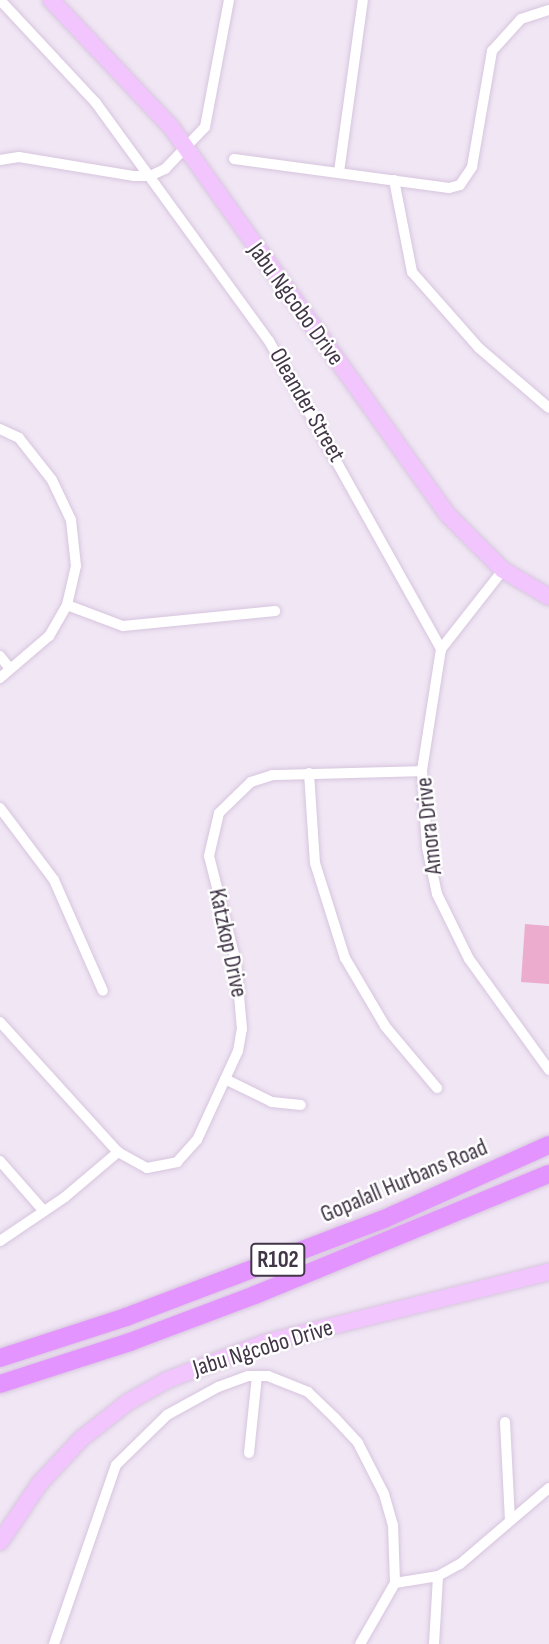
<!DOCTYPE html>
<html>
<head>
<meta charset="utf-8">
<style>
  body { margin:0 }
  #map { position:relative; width:549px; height:1644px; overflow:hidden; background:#f0e6f4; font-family:"Sofia Sans Condensed",sans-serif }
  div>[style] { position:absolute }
  .green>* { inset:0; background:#ebaccd }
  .roads { filter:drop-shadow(0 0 2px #d7c5de) drop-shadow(0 0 2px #d7c5de) }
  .street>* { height:10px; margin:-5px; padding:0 5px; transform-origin:5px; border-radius:5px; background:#fff }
  .secondary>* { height:16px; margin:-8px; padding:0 8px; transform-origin:8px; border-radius:8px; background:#f3c5ff }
  .primary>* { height:18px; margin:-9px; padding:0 9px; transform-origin:9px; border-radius:9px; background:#e494ff }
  span { translate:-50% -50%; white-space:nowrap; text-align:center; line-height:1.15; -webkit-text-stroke:5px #fff; paint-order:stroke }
  .shield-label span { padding:2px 5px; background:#fff; border:2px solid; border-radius:5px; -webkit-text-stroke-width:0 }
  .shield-label { font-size:23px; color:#413547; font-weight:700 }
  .street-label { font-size:24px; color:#413547 }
</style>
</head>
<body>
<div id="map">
  <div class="green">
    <div style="clip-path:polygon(525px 924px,549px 926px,549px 984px,521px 982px)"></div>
  </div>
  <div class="roads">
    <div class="street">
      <div style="left:0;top:0;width:141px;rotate:47deg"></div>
      <div style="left:96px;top:103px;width:294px;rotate:54deg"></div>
      <div style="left:269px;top:341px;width:353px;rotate:60.8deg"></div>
      <div style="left:234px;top:159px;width:217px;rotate:7.7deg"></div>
      <div style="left:449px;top:188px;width:11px;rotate:-15deg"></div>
      <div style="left:460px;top:185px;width:22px;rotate:-56deg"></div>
      <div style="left:472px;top:167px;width:118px;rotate:-80.2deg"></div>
      <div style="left:492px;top:51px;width:43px;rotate:-47.8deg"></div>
      <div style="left:521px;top:19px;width:29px;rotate:-18deg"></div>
      <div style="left:0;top:160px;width:19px;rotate:-9deg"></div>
      <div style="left:19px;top:157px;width:117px;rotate:9.4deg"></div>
      <div style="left:134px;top:176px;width:16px"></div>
      <div style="left:150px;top:176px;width:17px;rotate:-25deg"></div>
      <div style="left:165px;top:169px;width:58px;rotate:-46.4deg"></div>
      <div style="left:205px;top:127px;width:129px;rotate:-79.3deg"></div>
      <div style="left:339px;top:172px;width:174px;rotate:-82.1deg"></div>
      <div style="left:394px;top:180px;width:94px;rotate:78.9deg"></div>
      <div style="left:412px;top:272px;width:101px;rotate:48.6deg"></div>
      <div style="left:479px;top:348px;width:92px;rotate:40.6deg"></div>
      <div style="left:0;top:429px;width:21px;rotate:25deg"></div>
      <div style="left:19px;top:438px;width:53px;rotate:51.8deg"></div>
      <div style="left:52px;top:480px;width:44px;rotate:64.6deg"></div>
      <div style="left:71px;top:520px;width:46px;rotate:83.8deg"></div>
      <div style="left:76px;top:566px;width:40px;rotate:103deg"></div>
      <div style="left:67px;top:605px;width:36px;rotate:120deg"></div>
      <div style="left:49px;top:636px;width:65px;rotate:139.4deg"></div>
      <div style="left:503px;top:570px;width:100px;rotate:128.1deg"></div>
      <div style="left:441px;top:649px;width:123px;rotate:98.9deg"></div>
      <div style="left:422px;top:771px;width:76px;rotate:86.2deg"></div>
      <div style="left:427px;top:847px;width:48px;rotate:78deg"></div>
      <div style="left:437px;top:894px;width:72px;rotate:63.8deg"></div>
      <div style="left:469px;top:959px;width:137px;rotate:54.2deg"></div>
      <div style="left:67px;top:605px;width:60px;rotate:20.6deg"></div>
      <div style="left:123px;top:626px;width:153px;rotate:-5.6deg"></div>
      <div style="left:0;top:656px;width:16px;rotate:52deg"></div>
      <div style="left:309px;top:773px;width:90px;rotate:86.2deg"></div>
      <div style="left:315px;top:863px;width:100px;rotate:72.5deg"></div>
      <div style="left:345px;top:958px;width:79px;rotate:59.5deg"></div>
      <div style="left:385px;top:1026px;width:81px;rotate:50deg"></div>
      <div style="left:0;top:808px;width:90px;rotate:53.1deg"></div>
      <div style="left:54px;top:880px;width:121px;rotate:66.2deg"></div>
      <div style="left:0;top:1022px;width:176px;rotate:47.8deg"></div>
      <div style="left:118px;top:1152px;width:33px;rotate:29deg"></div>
      <div style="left:147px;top:1168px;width:31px;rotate:-11deg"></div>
      <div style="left:177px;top:1162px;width:30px;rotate:-48deg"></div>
      <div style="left:197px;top:1140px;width:98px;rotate:-65.3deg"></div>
      <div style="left:238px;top:1051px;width:22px;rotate:-80deg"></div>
      <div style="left:242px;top:1029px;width:67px;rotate:-95.1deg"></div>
      <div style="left:236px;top:962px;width:109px;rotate:-104.3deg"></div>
      <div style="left:209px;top:856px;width:44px;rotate:-76.9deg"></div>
      <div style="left:219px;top:813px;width:45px;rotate:-44.1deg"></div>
      <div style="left:251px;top:782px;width:22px;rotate:-18deg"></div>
      <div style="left:272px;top:775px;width:150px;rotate:-1.5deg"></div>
      <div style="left:225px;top:1079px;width:52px;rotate:26.1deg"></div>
      <div style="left:272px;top:1102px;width:29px;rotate:6deg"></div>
      <div style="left:0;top:1161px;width:64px;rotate:48.8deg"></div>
      <div style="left:0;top:1241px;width:78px;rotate:-34.1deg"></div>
      <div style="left:65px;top:1197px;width:70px;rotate:-40.3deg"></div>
      <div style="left:505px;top:1422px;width:98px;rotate:87.1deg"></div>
      <div style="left:249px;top:1453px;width:77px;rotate:-84.1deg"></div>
      <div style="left:395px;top:1583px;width:44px;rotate:-9.2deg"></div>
      <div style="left:438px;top:1576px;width:25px;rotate:-29deg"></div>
      <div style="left:460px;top:1564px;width:117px;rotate:-40.5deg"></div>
      <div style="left:54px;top:1644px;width:189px;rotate:-70.9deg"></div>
      <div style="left:116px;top:1465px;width:71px;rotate:-44.4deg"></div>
      <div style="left:167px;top:1415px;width:58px;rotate:-28.8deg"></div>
      <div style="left:218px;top:1387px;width:32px;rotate:-20deg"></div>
      <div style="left:248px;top:1376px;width:20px"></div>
      <div style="left:268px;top:1376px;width:43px;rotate:21.8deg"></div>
      <div style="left:308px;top:1392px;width:37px;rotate:44deg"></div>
      <div style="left:335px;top:1418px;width:34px;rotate:47deg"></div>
      <div style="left:358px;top:1443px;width:57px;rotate:63deg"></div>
      <div style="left:384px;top:1494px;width:32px;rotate:74deg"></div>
      <div style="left:393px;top:1525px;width:58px;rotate:88deg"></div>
      <div style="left:395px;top:1583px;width:70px;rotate:119.8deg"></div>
      <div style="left:434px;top:1644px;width:68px;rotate:-86.6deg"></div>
    </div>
    <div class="secondary">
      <div style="left:51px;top:0;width:175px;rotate:46.6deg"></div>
      <div style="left:171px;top:127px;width:475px;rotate:54.5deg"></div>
      <div style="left:447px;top:514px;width:79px;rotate:45deg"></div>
      <div style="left:503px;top:570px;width:53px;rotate:30.4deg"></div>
      <div style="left:0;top:1542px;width:71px;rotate:-55.9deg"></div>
      <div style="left:40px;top:1483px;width:60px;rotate:-47deg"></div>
      <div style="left:81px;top:1439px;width:60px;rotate:-38.2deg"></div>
      <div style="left:128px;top:1402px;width:45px;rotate:-29.4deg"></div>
      <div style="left:167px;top:1380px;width:104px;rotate:-20.9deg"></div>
      <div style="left:264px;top:1343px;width:294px;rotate:-14deg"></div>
    </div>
    <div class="primary">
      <div style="left:0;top:1358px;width:133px;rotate:-18deg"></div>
      <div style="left:126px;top:1317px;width:276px;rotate:-20.8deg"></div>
      <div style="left:384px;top:1219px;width:181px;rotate:-24.2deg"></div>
      <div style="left:0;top:1384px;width:137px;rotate:-17.9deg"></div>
      <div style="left:130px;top:1342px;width:134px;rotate:-20.6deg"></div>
      <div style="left:255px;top:1295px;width:318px;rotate:-22.4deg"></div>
    </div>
  </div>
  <div class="shield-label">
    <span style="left:278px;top:1260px">R102</span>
  </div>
  <div class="street-label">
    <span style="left:296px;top:304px;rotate:54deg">Jabu Ngcobo Drive</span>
    <span style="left:307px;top:405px;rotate:60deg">Oleander Street</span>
    <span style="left:429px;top:826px;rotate:-96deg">Amora Drive</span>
    <span style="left:228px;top:943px;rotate:78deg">Katzkop Drive</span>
    <span style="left:404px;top:1181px;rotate:-23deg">Gopalall Hurbans Road</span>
    <span style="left:263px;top:1348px;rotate:-17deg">Jabu Ngcobo Drive</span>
  </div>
</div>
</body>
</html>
